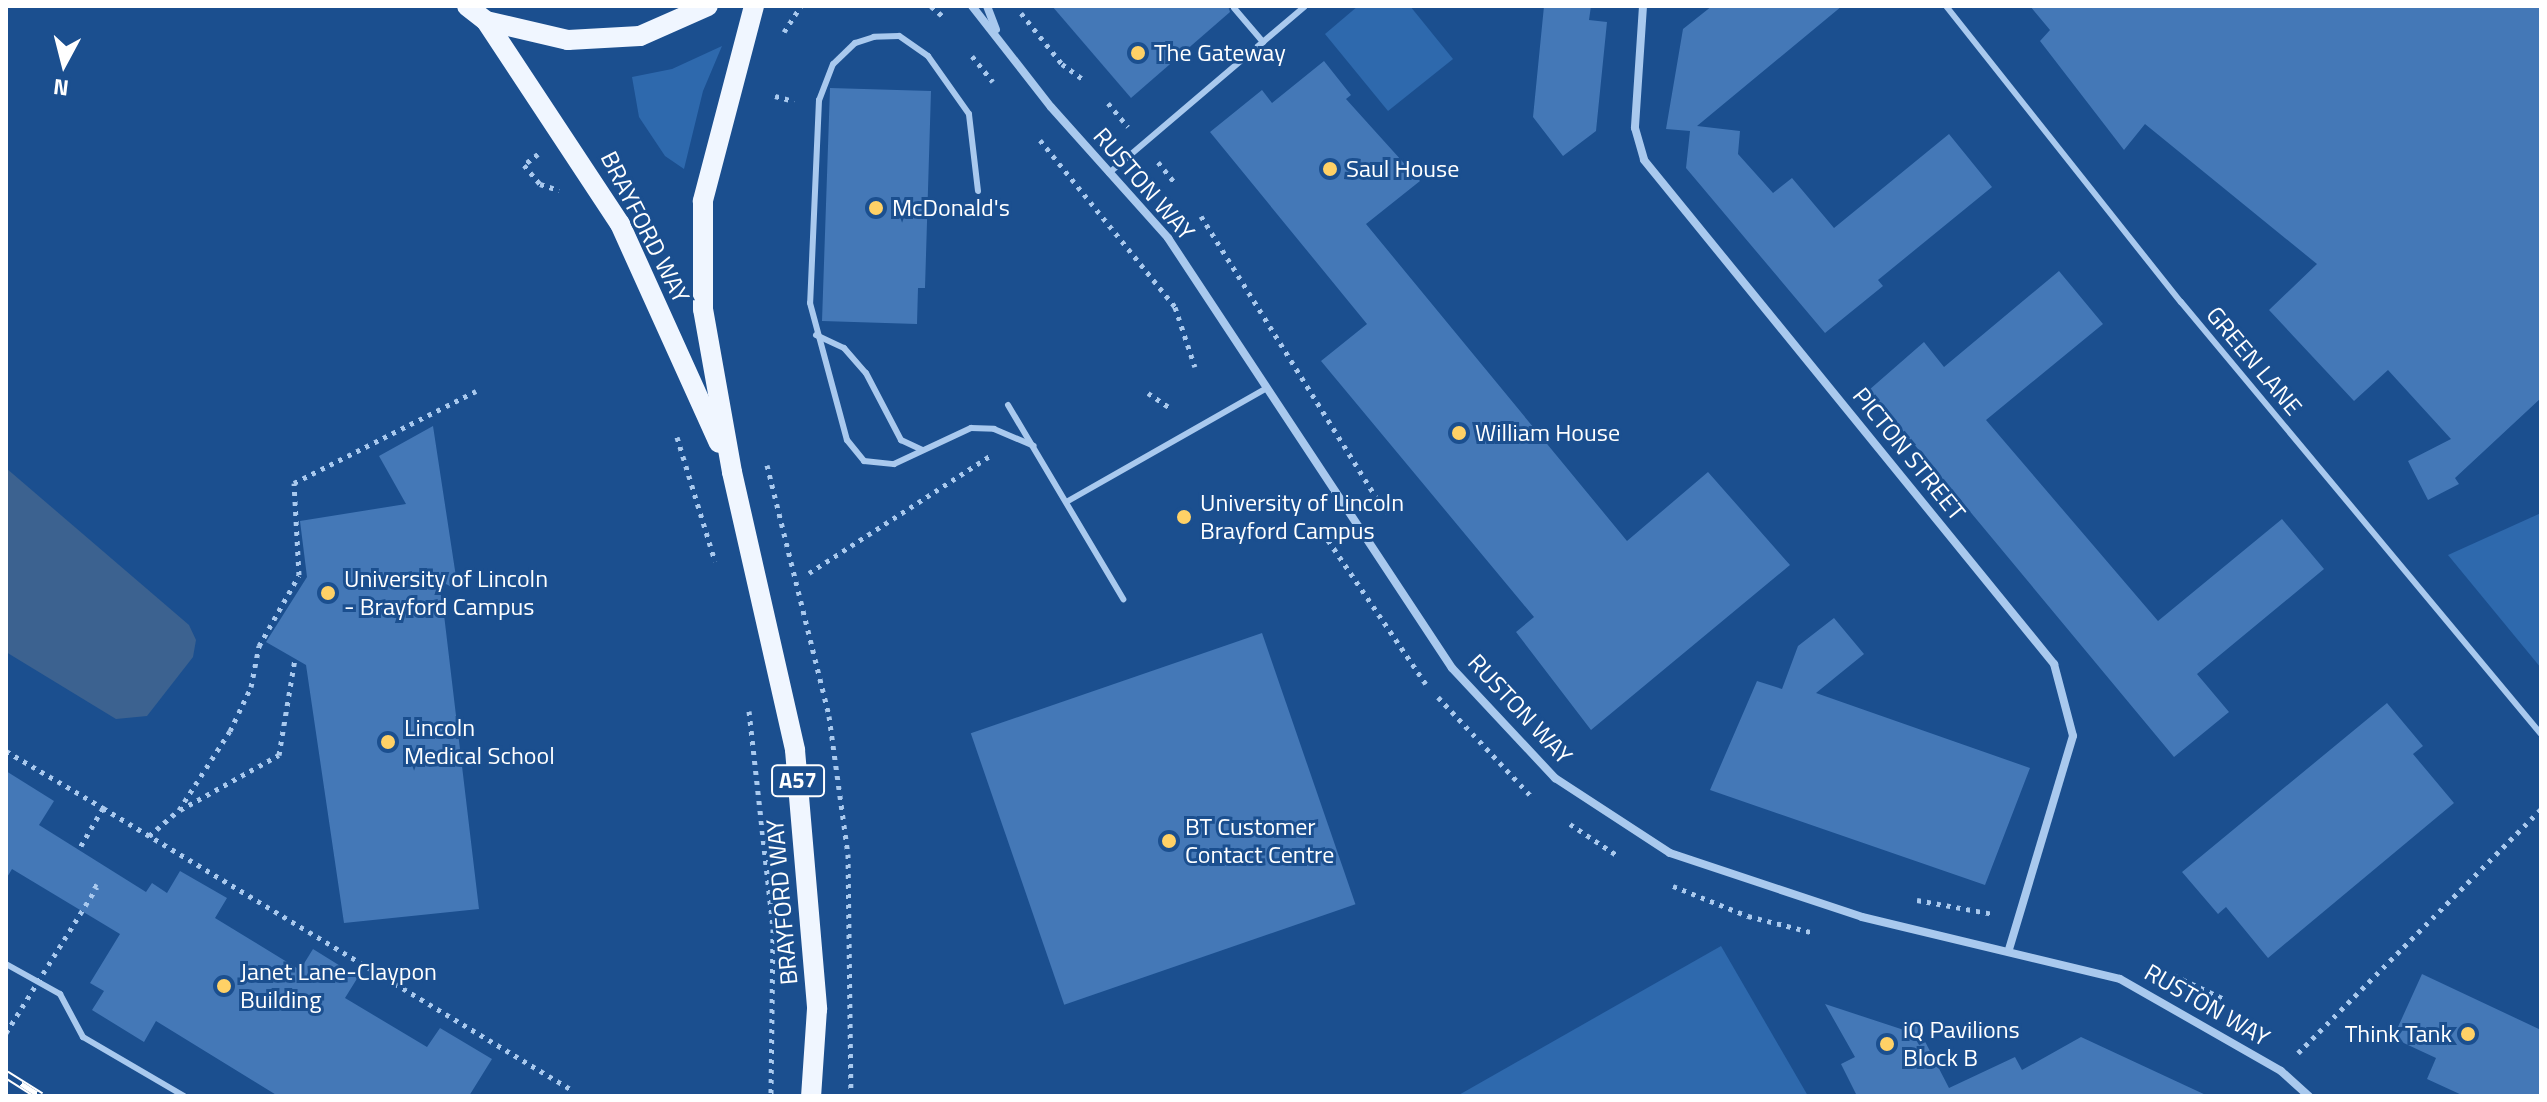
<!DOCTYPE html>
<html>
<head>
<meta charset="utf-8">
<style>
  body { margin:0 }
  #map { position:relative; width:2547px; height:1102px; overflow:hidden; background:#1b4f8f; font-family:"Titillium Web",sans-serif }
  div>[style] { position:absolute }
  .green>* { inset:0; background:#2e69ad }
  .water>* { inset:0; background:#3c6290 }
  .building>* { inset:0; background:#4478b7; transform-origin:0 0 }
  .path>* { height:5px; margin-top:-2.5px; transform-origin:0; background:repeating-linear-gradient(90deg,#a9c9ee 0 4px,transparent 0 10px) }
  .service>* { height:6px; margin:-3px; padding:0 3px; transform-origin:3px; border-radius:3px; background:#a9c9ee }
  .minor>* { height:8px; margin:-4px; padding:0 4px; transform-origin:4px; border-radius:4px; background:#a9c9ee }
  .primary>* { height:20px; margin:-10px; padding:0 10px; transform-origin:10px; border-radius:10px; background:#f0f6ff }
  .rail>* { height:9px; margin-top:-4.5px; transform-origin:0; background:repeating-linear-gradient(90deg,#1b4f8f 0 18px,#fff 0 36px); box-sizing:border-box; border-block:2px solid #fff }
  .path-bridge>* { height:5px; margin-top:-2.5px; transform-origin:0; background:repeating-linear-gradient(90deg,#a9c9ee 0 4px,transparent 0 10px) }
  .dots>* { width:22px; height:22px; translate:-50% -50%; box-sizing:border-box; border:4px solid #1b4f8f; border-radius:50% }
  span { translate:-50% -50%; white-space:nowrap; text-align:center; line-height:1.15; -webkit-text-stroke:6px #1b4f8f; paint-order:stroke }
  .shield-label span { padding:2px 6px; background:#1b4f8f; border:2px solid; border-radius:6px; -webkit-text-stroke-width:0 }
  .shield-label { font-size:22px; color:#fff; font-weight:700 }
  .poi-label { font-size:24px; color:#fff }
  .left { translate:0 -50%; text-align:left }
  .right { translate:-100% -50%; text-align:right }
  .street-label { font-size:24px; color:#fff }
  .frame { position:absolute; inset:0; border:8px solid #fff; pointer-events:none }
  .north { position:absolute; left:24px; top:24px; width:80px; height:80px; -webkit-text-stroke:6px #1b4f8f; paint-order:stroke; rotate:187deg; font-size:22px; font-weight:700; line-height:32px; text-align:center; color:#fff }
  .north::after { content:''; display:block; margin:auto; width:28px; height:36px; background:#fff; clip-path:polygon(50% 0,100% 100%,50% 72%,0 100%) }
</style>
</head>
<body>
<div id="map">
  <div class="green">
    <div style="clip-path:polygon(1358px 6px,1410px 6px,1453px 59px,1388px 111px,1325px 34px)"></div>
    <div style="clip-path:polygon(722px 46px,703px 91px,684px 169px,665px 156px,639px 117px,632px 77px,672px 69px)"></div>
    <div style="clip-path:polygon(2541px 513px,2541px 668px,2448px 555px)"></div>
    <div style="clip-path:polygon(1721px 946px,1808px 1096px,1457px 1096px)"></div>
  </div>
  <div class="water">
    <div style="clip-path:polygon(6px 468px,189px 625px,196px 640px,193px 657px,147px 716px,116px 719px,6px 652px)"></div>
  </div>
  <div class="building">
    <div style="clip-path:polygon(1052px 6px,1228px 6px,1230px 12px,1131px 98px)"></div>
    <div style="clip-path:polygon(1544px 6px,1591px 6px,1589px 20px,1607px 22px,1596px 131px,1563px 156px,1533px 117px)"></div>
    <div style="clip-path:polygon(1712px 6px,1842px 6px,1697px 126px,1740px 131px,1738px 154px,1773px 193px,1792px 178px,1834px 228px,1949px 134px,1992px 187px,1878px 280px,1883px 286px,1825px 333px,1686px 168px,1690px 131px,1666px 129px,1683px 29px)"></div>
    <div style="clip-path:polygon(2030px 6px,2541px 6px,2541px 398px,2455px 478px,2459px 484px,2428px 500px,2408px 461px,2451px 439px,2388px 370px,2354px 401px,2269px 310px,2317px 264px,2145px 124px,2124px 150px,2040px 41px,2050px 30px)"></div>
    <div style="clip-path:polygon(1324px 61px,1351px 95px,1346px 99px,1420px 181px,1366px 224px,1627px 541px,1708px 472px,1790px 565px,1591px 730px,1516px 632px,1534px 617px,1321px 361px,1367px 324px,1210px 132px,1262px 90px,1272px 103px)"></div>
    <div style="clip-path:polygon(830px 88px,931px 91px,925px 288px,918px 288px,917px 324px,822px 321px)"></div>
    <div style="clip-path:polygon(2059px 271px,2103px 324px,1986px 420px,2158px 621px,2282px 519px,2324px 569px,2197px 674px,2229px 712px,2174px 757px,1869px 390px,1924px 342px,1944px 367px)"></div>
    <div style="clip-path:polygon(433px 426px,458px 590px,440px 581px,479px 909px,344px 923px,306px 665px,266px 642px,307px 577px,300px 521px,406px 504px,379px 456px)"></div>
    <div style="clip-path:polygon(1834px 618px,1864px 654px,1816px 693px,2030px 768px,1985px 885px,1710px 790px,1757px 681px,1782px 689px,1798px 646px)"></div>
    <div style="left:1262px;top:633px;width:287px;height:308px;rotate:71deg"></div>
    <div style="clip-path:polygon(2387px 703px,2423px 746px,2413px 754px,2454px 803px,2268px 958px,2226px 907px,2218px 914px,2182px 872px)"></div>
    <div style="clip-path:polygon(6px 771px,54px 801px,39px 825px,146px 892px,152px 883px,167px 893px,180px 871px,227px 898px,215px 918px,300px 970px,313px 949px,358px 977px,345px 998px,427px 1047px,440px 1028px,492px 1059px,469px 1096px,278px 1096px,156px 1021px,144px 1042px,92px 1010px,104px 991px,90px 983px,120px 934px,12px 869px,6px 879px)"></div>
    <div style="clip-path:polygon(2422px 974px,2541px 1030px,2541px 1096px,2464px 1096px,2427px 1079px,2436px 1058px,2393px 1038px)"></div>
    <div style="clip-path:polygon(1825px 1004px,1907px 1031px,1916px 1024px,1949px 1088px,2015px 1057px,2022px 1070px,2081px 1037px,2208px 1096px,1857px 1096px,1841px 1064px,1855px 1057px)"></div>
  </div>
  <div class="path">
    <div style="left:931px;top:6px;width:18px;rotate:41deg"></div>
    <div style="left:1021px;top:13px;width:65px;rotate:51.2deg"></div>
    <div style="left:1062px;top:64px;width:26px;rotate:36deg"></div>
    <div style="left:784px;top:32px;width:31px;rotate:-57deg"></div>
    <div style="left:972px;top:56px;width:33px;rotate:51deg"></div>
    <div style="left:775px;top:96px;width:20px;rotate:15deg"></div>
    <div style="left:1108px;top:103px;width:31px;rotate:50deg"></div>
    <div style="left:1040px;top:140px;width:215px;rotate:51deg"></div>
    <div style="left:1175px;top:307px;width:63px;rotate:71.6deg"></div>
    <div style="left:538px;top:154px;width:18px;rotate:142deg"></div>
    <div style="left:524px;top:165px;width:25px;rotate:50deg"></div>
    <div style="left:540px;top:184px;width:20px;rotate:18deg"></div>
    <div style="left:1158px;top:162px;width:27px;rotate:51deg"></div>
    <div style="left:1201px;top:216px;width:350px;rotate:58.1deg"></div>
    <div style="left:1148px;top:393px;width:27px;rotate:34deg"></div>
    <div style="left:677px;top:437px;width:130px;rotate:73deg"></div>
    <div style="left:767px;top:465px;width:259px;rotate:76.1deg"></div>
    <div style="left:829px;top:716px;width:139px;rotate:82.2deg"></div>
    <div style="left:848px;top:854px;width:242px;rotate:89.3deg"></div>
    <div style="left:1308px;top:532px;width:22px;rotate:22deg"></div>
    <div style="left:1328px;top:540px;width:174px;rotate:55.8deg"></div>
    <div style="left:809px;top:573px;width:216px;rotate:-32.9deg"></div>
    <div style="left:1438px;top:697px;width:137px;rotate:46.8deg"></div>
    <div style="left:749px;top:711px;width:219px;rotate:83.7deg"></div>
    <div style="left:773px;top:929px;width:167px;rotate:90.7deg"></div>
    <div style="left:6px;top:751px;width:113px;rotate:30.4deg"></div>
    <div style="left:103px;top:808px;width:48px;rotate:120.3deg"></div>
    <div style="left:103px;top:808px;width:547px;rotate:31.02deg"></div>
    <div style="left:180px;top:810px;width:113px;rotate:-29.1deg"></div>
    <div style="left:279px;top:755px;width:98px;rotate:-80.6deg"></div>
    <div style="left:1570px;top:824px;width:58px;rotate:33.7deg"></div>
    <div style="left:149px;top:836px;width:40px;rotate:-41deg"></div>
    <div style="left:179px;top:810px;width:94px;rotate:-57.2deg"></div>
    <div style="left:230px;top:731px;width:49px;rotate:-64.5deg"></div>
    <div style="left:251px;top:687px;width:42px;rotate:-79deg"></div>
    <div style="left:259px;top:646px;width:81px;rotate:-60.6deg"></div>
    <div style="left:299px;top:575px;width:92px;rotate:-93.1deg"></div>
    <div style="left:294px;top:483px;width:204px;rotate:-26.8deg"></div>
    <div style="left:1673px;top:886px;width:81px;rotate:21.8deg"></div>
    <div style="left:1748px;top:916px;width:68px;rotate:14.4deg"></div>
    <div style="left:1917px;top:900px;width:77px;rotate:10.4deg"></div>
    <div style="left:2173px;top:975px;width:56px;rotate:25.2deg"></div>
    <div style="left:2298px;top:1053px;width:344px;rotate:-45.1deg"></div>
  </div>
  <div class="service">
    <div style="left:1946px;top:6px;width:378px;rotate:51.6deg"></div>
    <div style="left:2181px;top:302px;width:562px;rotate:50.19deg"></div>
    <div style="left:1234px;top:8px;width:45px;rotate:49.5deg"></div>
    <div style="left:1109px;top:173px;width:257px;rotate:-40.4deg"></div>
    <div style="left:978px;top:191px;width:78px;rotate:-96.7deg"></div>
    <div style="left:969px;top:114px;width:71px;rotate:-125.3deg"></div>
    <div style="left:928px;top:56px;width:35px;rotate:-145deg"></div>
    <div style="left:899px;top:36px;width:25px;rotate:178deg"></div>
    <div style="left:874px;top:37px;width:20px;rotate:162deg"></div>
    <div style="left:855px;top:43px;width:30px;rotate:136deg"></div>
    <div style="left:833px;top:64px;width:39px;rotate:111deg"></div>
    <div style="left:819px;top:100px;width:203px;rotate:92.5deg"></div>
    <div style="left:810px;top:303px;width:142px;rotate:74.9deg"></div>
    <div style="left:847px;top:440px;width:27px;rotate:51deg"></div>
    <div style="left:864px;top:461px;width:30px;rotate:6deg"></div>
    <div style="left:894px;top:464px;width:85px;rotate:-25.1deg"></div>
    <div style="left:971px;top:428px;width:23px;rotate:2deg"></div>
    <div style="left:994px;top:429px;width:43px;rotate:23deg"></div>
    <div style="left:816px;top:335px;width:31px;rotate:25deg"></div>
    <div style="left:844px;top:348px;width:33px;rotate:49deg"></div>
    <div style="left:866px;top:373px;width:76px;rotate:62.4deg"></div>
    <div style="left:901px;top:440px;width:23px;rotate:25deg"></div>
    <div style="left:1008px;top:405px;width:226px;rotate:59.3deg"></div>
    <div style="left:1068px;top:501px;width:229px;rotate:-29.6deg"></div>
    <div style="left:6px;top:964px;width:62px;rotate:29.1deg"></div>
    <div style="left:60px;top:994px;width:49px;rotate:61.9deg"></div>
    <div style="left:83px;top:1037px;width:117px;rotate:30.3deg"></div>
  </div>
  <div class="minor">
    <div style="left:972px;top:6px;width:128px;rotate:52deg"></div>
    <div style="left:1051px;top:107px;width:176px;rotate:48.2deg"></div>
    <div style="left:1168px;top:238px;width:515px;rotate:56.56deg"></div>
    <div style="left:1452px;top:668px;width:151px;rotate:46.9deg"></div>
    <div style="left:1555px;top:778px;width:137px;rotate:33.1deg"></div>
    <div style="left:1670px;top:853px;width:202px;rotate:18.4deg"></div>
    <div style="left:1862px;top:917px;width:265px;rotate:13.5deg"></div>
    <div style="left:2120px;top:979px;width:185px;rotate:29.7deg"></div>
    <div style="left:2281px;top:1071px;width:38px;rotate:42deg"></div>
    <div style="left:987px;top:6px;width:25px;rotate:69deg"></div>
    <div style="left:1643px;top:6px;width:122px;rotate:93.8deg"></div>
    <div style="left:1635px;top:128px;width:33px;rotate:74deg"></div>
    <div style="left:1644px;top:160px;width:650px;rotate:50.87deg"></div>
    <div style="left:2054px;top:664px;width:74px;rotate:75.2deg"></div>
    <div style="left:2073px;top:736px;width:223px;rotate:106.7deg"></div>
  </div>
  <div class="primary">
    <div style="left:467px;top:6px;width:24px;rotate:38deg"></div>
    <div style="left:486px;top:21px;width:84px;rotate:13deg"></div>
    <div style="left:568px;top:40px;width:72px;rotate:-3.2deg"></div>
    <div style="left:640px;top:36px;width:74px;rotate:-23.8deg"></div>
    <div style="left:754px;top:6px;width:202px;rotate:104.7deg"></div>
    <div style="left:703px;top:201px;width:108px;rotate:90deg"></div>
    <div style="left:703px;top:309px;width:166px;rotate:79.9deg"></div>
    <div style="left:732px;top:472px;width:285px;rotate:77.2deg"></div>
    <div style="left:795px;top:750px;width:260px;rotate:85.1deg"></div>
    <div style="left:817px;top:1009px;width:87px;rotate:93.9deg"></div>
    <div style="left:486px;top:21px;width:243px;rotate:56.6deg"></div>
    <div style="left:620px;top:224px;width:240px;rotate:65.7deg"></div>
  </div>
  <div class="rail">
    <div style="left:6px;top:1074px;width:41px;rotate:32.2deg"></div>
  </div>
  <div class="path-bridge">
    <div style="left:6px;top:1033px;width:172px;rotate:-58.1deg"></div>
    <div style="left:97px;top:887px;width:9px;rotate:-148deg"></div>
  </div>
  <div class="dots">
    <div style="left:1138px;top:53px;background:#ffd166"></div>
    <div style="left:1330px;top:169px;background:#ffd166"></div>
    <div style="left:876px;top:208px;background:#ffd166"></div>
    <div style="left:1459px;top:433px;background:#ffd166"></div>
    <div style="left:1184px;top:517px;background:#ffd166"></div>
    <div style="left:328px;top:593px;background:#ffd166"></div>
    <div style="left:388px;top:742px;background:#ffd166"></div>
    <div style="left:1169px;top:841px;background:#ffd166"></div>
    <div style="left:224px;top:986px;background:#ffd166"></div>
    <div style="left:2468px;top:1034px;background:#ffd166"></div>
    <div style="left:1887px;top:1044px;background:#ffd166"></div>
  </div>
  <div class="shield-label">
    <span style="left:798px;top:781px">A57</span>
  </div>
  <div class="poi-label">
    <span class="left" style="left:1154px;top:53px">The Gateway</span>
    <span class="left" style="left:1346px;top:169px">Saul House</span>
    <span class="left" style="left:892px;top:208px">McDonald's</span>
    <span class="left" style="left:1475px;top:433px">William House</span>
    <span class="left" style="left:1200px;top:517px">University of Lincoln<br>Brayford Campus</span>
    <span class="left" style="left:344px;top:593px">University of Lincoln<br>- Brayford Campus</span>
    <span class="left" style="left:404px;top:742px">Lincoln<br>Medical School</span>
    <span class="left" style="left:1185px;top:841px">BT Customer<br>Contact Centre</span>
    <span class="left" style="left:240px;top:986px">Janet Lane-Claypon<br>Building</span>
    <span class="left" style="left:1903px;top:1044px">iQ Pavilions<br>Block B</span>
    <span class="right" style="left:2452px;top:1034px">Think Tank</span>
  </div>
  <div class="street-label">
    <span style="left:1144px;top:184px;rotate:49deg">RUSTON WAY</span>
    <span style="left:645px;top:227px;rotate:63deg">BRAYFORD WAY</span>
    <span style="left:2254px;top:361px;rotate:50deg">GREEN LANE</span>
    <span style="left:1909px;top:454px;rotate:51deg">PICTON STREET</span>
    <span style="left:1520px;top:709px;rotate:47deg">RUSTON WAY</span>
    <span style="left:782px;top:902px;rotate:-95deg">BRAYFORD WAY</span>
    <span style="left:2207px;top:1005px;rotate:30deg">RUSTON WAY</span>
  </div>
  <div class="frame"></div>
  <div class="north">N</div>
</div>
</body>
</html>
